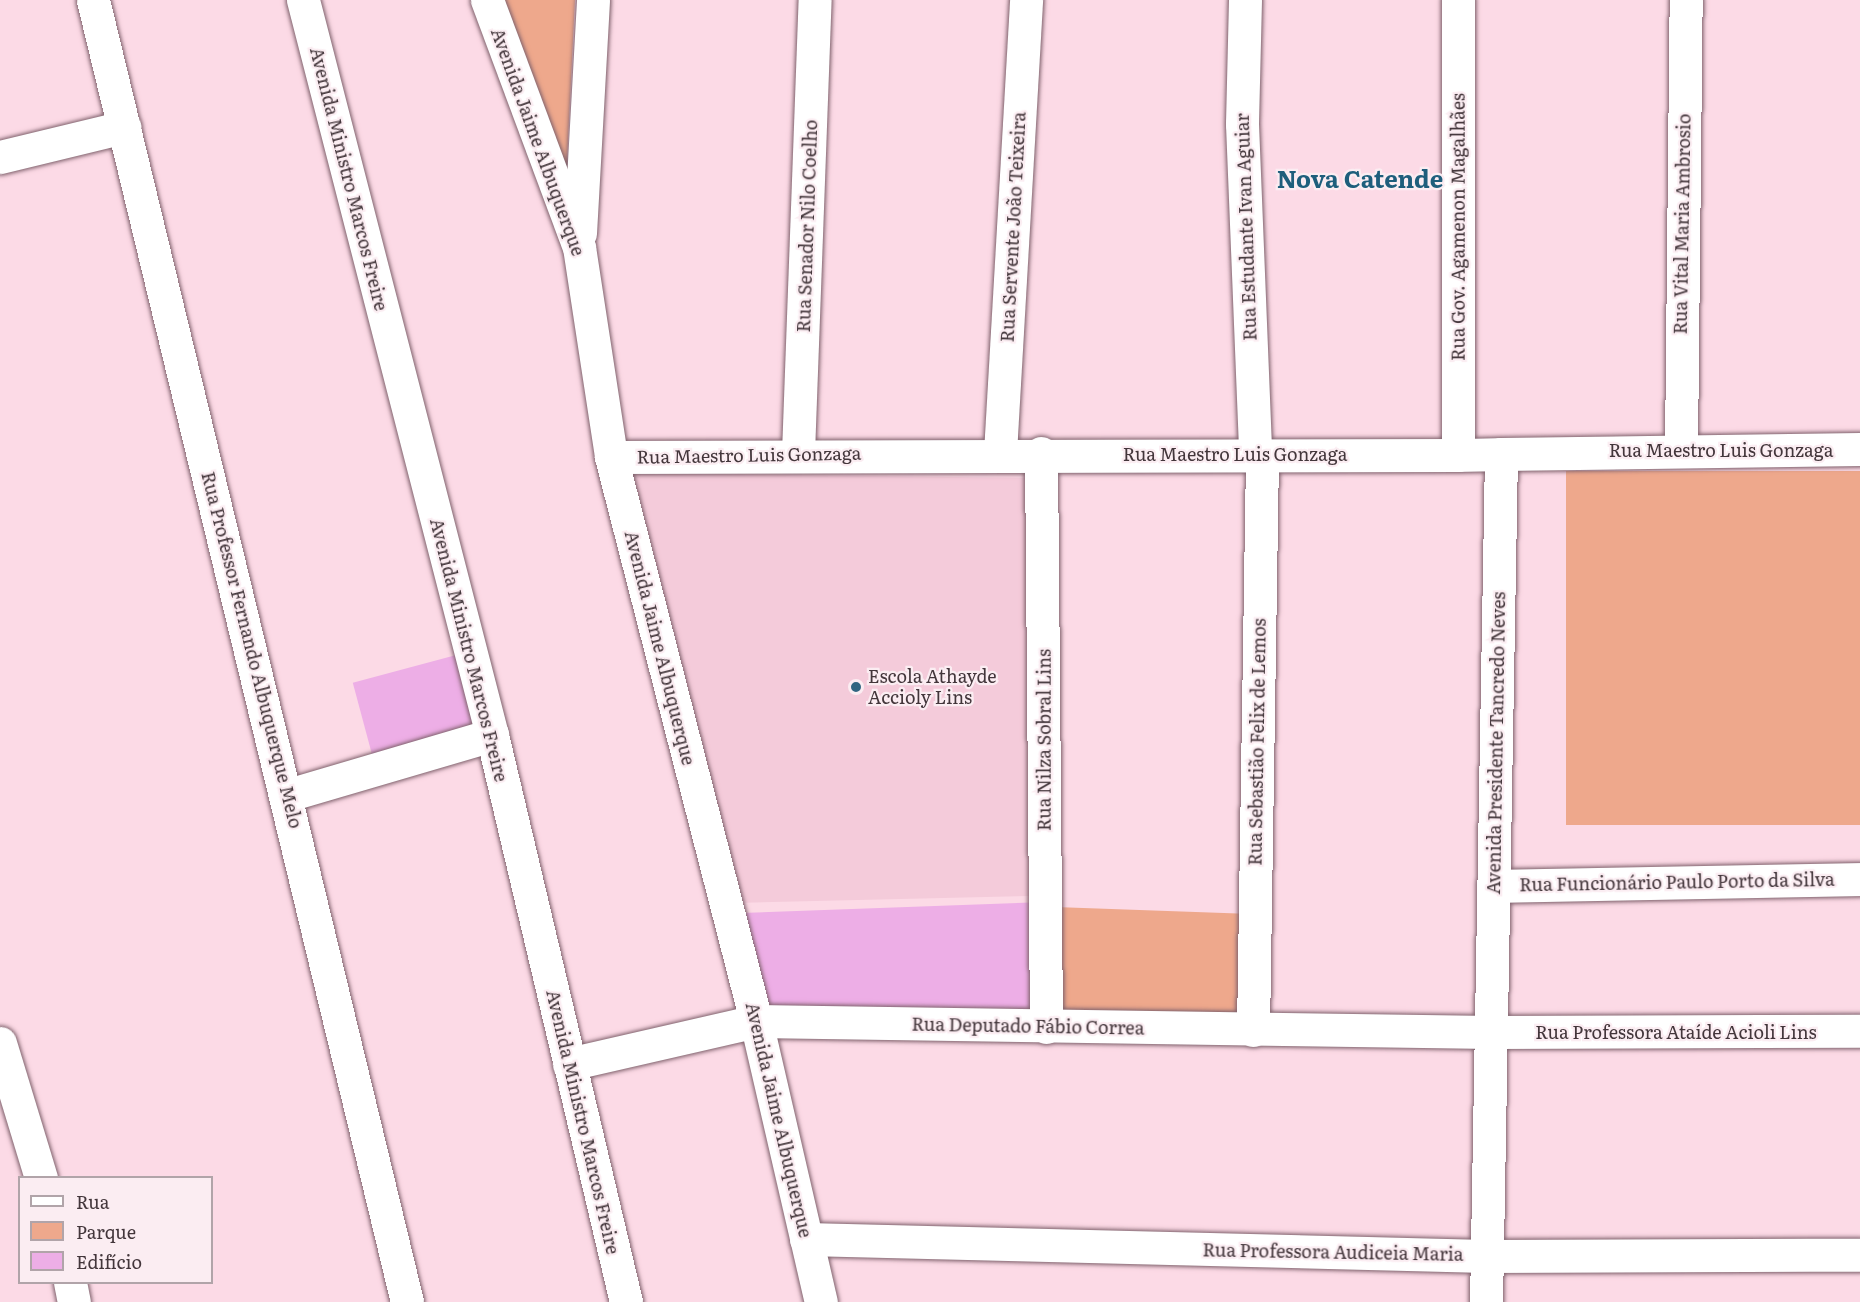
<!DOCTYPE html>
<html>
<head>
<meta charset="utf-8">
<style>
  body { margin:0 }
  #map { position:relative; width:1860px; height:1302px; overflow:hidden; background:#fcdae6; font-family:Literata,serif }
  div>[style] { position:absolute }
  .built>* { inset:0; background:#f4cbda }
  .green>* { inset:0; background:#eea88c; transform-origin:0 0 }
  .building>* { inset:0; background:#edaee6; transform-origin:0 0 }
  .roads { filter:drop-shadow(0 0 2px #80626d) drop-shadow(0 0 2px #80626d) }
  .minor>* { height:33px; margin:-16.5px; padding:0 16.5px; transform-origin:16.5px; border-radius:16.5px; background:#fff }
  .tertiary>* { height:33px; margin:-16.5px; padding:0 16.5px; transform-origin:16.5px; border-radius:16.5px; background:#fff }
  .dots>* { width:16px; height:16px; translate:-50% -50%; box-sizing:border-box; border:3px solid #fbedf2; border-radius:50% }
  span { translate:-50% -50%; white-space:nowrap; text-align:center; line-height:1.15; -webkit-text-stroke:4.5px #fbedf2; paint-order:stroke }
  .street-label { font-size:18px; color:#43363b }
  .poi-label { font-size:18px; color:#43363b }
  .left { translate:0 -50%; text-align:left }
  .district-label { font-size:24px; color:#1e5e7c; font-weight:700 }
  .legend { position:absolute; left:18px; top:1176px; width:195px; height:108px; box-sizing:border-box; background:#fbedf2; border:2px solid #b1a4a9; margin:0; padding:8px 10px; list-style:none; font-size:18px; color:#43363b }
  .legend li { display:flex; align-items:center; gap:12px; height:30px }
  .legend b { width:30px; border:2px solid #b1a4a9 }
</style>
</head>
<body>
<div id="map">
  <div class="built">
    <div style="clip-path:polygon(626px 473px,1031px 478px,1031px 896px,735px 903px)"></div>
  </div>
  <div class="green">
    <div style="clip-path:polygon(501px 0,575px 0,566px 180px)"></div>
    <div style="left:1860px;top:471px;width:354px;height:294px;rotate:90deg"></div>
    <div style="left:1055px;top:907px;width:190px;height:113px;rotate:2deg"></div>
  </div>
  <div class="building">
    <div style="left:460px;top:654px;width:79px;height:111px;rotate:75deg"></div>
    <div style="clip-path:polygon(1045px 902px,1039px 1017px,761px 1012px,740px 913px)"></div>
  </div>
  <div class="roads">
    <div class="minor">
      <div style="left:93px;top:0;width:1339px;rotate:76.44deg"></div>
      <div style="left:487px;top:0;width:264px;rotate:69.6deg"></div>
      <div style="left:579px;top:247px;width:212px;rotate:81.3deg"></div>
      <div style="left:611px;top:457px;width:582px;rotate:75.58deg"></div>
      <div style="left:756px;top:1021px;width:288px;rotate:77deg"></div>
      <div style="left:1245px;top:0;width:124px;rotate:91.4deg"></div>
      <div style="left:1242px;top:124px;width:330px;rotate:87.7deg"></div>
      <div style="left:0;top:157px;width:128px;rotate:-13.6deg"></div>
      <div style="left:580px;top:233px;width:233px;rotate:-86.8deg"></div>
      <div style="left:1681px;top:448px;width:448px;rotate:-89.4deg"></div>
      <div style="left:798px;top:453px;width:453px;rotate:-87.9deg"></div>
      <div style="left:1000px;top:453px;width:454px;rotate:-86.7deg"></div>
      <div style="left:1041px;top:453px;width:574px;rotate:89.5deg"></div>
      <div style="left:1501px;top:454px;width:359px;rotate:-0.8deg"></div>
      <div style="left:611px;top:457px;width:847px;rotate:-0.14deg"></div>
      <div style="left:288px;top:795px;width:213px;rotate:-16.4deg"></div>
      <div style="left:1494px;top:886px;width:366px;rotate:-1.1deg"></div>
      <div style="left:1253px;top:1030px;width:576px;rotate:-89.1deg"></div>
      <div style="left:569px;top:1064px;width:192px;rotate:-12.9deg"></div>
      <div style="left:756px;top:1021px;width:736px;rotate:0.86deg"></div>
      <div style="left:1492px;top:1032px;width:368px;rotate:-0.2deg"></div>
      <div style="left:806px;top:1239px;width:680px;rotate:1.43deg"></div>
      <div style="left:1486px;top:1256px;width:374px;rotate:-0.2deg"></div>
    </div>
    <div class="tertiary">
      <div style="left:303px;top:0;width:759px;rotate:75.58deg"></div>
      <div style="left:492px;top:735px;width:583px;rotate:76.7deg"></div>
      <div style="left:1458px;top:0;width:455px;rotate:90deg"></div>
      <div style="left:1458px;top:455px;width:43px;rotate:-1.3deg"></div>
      <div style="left:1501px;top:454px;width:848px;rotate:91.01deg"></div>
      <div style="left:0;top:1043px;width:141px;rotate:73.1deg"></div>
      <div style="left:70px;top:1282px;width:20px;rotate:79deg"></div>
    </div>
  </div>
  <div class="dots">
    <div style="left:856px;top:687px;background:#306581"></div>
  </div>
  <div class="street-label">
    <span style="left:538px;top:142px;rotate:70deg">Avenida Jaime Albuquerque</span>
    <span style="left:349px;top:179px;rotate:76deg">Avenida Ministro Marcos Freire</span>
    <span style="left:1682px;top:224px;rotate:-89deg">Rua Vital Maria Ambrosio</span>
    <span style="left:807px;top:226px;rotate:-88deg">Rua Senador Nilo Coelho</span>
    <span style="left:1013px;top:227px;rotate:-87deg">Rua Servente João Teixeira</span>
    <span style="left:1246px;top:227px;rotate:-92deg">Rua Estudante Ivan Aguiar</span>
    <span style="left:1458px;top:227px;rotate:-90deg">Rua Gov. Agamenon Magalhães</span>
    <span style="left:1721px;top:450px">Rua Maestro Luis Gonzaga</span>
    <span style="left:1235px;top:454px">Rua Maestro Luis Gonzaga</span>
    <span style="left:749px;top:455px;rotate:-1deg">Rua Maestro Luis Gonzaga</span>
    <span style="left:660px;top:648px;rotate:76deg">Avenida Jaime Albuquerque</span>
    <span style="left:252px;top:650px;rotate:76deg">Rua Professor Fernando Albuquerque Melo</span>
    <span style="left:469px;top:650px;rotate:76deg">Avenida Ministro Marcos Freire</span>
    <span style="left:1044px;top:740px;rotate:-90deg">Rua Nilza Sobral Lins</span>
    <span style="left:1257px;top:742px;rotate:-89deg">Rua Sebastião Felix de Lemos</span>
    <span style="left:1496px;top:743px;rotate:-89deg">Avenida Presidente Tancredo Neves</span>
    <span style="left:1677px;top:882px;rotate:-1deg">Rua Funcionário Paulo Porto da Silva</span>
    <span style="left:1028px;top:1026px;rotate:1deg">Rua Deputado Fábio Correa</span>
    <span style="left:1676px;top:1032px">Rua Professora Ataíde Acioli Lins</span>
    <span style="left:779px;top:1120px;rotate:77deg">Avenida Jaime Albuquerque</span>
    <span style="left:583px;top:1122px;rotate:77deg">Avenida Ministro Marcos Freire</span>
    <span style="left:1333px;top:1252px;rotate:1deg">Rua Professora Audiceia Maria</span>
  </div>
  <div class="poi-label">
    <span class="left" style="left:868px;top:687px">Escola Athayde<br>Accioly Lins</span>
  </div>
  <div class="district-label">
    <span style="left:1360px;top:178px">Nova Catende</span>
  </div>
  <ul class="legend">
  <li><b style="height:8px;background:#fff"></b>Rua</li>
  <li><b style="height:16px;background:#eea88c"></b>Parque</li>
  <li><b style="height:16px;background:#edaee6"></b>Edifício</li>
  </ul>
</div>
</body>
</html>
